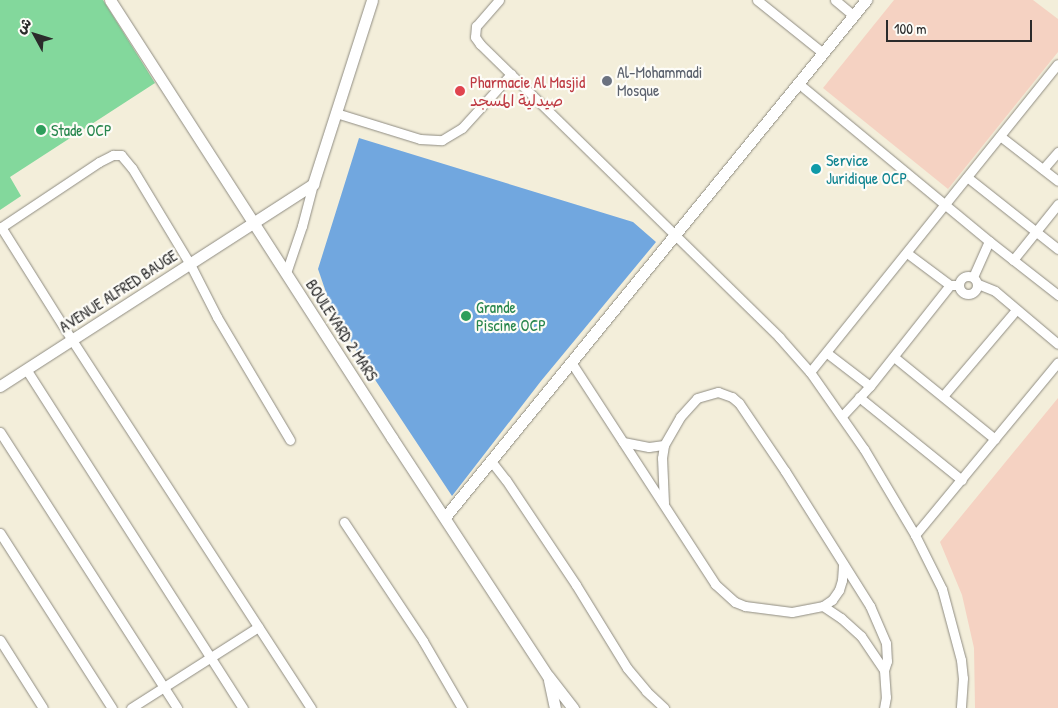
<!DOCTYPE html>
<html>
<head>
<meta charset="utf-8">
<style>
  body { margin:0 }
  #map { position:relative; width:1058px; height:708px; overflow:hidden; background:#f3eeda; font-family:"Patrick Hand","Playpen Sans Arabic",sans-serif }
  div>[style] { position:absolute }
  .built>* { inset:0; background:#f5d2c2 }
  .green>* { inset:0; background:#83d89c }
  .water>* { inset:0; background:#71a7df }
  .roads { filter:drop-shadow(0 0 1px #8f8c82) drop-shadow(0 0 1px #8f8c82) }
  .minor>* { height:9px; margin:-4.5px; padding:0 4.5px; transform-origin:4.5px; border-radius:4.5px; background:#fff }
  .minor>.ring { margin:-4.5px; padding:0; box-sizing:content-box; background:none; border:9px solid #fff; border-radius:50% }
  .tertiary>* { height:11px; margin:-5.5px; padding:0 5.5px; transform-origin:5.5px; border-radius:5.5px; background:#fff }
  .dots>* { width:14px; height:14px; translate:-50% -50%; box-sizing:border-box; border:2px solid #fdfcf7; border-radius:50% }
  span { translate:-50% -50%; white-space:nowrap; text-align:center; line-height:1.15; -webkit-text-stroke:4.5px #fdfcf7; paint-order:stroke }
  .worship-label { font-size:16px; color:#5b616d }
  .left { translate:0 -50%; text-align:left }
  .health-label { font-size:16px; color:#be3a42 }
  .leisure-label { font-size:16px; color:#27864d }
  .culture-label { font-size:16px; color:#0d838f }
  .street-label { font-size:16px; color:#2b2b2b }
  .north { position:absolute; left:10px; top:10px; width:50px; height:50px; -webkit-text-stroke:4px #fdfcf7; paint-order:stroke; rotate:309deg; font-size:14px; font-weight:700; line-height:20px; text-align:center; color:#2b2b2b }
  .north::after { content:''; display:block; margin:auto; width:18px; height:22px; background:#2b2b2b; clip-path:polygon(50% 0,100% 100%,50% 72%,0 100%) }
  .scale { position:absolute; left:886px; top:20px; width:146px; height:22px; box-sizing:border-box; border:2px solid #2b2b2b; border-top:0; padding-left:6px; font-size:15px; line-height:18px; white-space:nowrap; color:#2b2b2b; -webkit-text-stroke:4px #fdfcf7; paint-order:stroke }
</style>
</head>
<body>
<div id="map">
  <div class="built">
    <div style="clip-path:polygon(894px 0,1033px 0,1058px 19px,1058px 52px,948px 189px,823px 88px)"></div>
    <div style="clip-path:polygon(1058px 398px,1058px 708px,975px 708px,974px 648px,962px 595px,940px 542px)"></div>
  </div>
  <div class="green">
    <div style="clip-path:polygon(0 0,103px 0,155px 83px,10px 177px,21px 196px,0 210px)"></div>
  </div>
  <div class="water">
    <div style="clip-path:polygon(359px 138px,633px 222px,656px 242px,541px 381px,452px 496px,360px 357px,331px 307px,318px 269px)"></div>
  </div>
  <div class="roads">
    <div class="minor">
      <div style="left:499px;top:0;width:35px;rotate:131deg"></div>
      <div style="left:476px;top:26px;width:11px;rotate:95deg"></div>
      <div style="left:475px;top:37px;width:9px;rotate:54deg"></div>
      <div style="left:480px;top:44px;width:419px;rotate:44.4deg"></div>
      <div style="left:779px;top:337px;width:47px;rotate:48.5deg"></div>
      <div style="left:810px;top:372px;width:94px;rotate:55deg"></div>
      <div style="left:864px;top:449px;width:100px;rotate:59.3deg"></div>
      <div style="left:915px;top:535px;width:60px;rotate:63.4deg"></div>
      <div style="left:942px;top:589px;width:73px;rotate:75deg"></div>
      <div style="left:961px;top:660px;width:18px;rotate:84deg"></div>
      <div style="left:963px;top:678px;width:30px;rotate:94deg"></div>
      <div style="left:757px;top:0;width:83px;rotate:38.7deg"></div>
      <div style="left:835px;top:0;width:23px;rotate:40deg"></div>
      <div style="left:798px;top:83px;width:248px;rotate:39.6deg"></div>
      <div style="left:989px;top:241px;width:88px;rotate:38deg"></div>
      <div style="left:336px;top:113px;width:88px;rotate:17.2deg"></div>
      <div style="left:420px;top:139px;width:22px;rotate:3deg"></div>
      <div style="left:442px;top:140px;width:23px;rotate:-31deg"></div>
      <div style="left:462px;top:128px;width:73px;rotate:-47.8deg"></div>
      <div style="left:1000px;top:136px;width:73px;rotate:37.8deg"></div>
      <div style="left:1043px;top:169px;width:23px;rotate:-49deg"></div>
      <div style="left:967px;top:177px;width:116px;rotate:38.4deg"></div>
      <div style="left:1px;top:227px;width:133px;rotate:57.9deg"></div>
      <div style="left:72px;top:340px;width:439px;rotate:57deg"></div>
      <div style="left:0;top:228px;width:119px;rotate:-33.7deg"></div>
      <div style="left:99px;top:162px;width:16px;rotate:-27deg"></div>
      <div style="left:113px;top:155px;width:8px"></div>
      <div style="left:121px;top:155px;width:17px;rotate:50deg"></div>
      <div style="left:132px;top:168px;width:112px;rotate:58.9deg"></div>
      <div style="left:190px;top:264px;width:59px;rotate:63deg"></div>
      <div style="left:217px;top:317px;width:143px;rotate:59.3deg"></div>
      <div style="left:907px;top:253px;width:54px;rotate:36.7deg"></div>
      <div style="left:1013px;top:260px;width:72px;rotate:-51.2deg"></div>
      <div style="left:286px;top:273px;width:50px;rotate:-71.2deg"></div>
      <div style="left:302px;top:226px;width:43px;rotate:-75.3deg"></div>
      <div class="ring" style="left:959px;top:276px;width:9px;height:9px"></div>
      <div style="left:973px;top:277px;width:39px;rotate:-66deg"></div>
      <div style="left:978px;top:284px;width:18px;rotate:22deg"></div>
      <div style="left:995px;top:291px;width:82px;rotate:40.1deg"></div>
      <div style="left:827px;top:353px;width:54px;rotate:37.5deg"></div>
      <div style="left:894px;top:357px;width:130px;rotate:39.1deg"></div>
      <div style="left:571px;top:362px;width:265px;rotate:57deg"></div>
      <div style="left:715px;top:584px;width:27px;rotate:42deg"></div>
      <div style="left:735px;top:602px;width:11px;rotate:22deg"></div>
      <div style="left:745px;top:606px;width:47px;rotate:7.3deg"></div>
      <div style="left:792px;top:612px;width:32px;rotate:-11deg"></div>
      <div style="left:823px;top:606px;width:22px;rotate:34deg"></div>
      <div style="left:841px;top:618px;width:27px;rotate:42deg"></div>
      <div style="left:861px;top:636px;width:41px;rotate:55.9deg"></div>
      <div style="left:884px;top:670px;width:27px;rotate:86deg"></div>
      <div style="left:886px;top:697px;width:11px;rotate:100deg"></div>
      <div style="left:26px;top:369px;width:403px;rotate:57.4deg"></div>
      <div style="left:810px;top:372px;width:395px;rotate:-51.2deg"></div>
      <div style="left:943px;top:396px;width:113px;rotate:-49.7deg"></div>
      <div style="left:859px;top:397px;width:132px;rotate:38.9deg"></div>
      <div style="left:842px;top:416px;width:41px;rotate:-47deg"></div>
      <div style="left:870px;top:386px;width:129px;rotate:-51.6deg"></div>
      <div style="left:950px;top:285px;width:9px"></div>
      <div style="left:0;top:432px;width:328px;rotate:57.3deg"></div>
      <div style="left:623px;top:442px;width:26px;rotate:11deg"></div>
      <div style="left:649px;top:447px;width:15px;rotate:-8deg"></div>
      <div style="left:664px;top:445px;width:32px;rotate:-60deg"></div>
      <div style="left:680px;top:417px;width:25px;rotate:-48deg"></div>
      <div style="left:697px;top:398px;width:22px;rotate:-16deg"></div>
      <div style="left:718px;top:392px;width:15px;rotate:20deg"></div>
      <div style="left:732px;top:397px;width:9px;rotate:41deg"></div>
      <div style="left:739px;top:403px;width:82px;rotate:55.9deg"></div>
      <div style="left:785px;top:471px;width:160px;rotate:57.8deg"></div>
      <div style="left:870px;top:606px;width:40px;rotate:66.6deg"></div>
      <div style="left:886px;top:643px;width:18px;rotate:87deg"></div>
      <div style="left:887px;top:661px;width:9px;rotate:108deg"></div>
      <div style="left:491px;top:461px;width:24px;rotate:52deg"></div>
      <div style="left:506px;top:480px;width:126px;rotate:56.3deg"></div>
      <div style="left:576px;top:585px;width:97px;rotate:58.4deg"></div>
      <div style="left:627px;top:668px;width:30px;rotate:50deg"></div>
      <div style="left:646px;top:691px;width:25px;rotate:43deg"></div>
      <div style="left:664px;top:503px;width:45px;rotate:-92.5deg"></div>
      <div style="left:662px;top:458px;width:13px;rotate:-81deg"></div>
      <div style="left:344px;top:522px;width:143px;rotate:56.4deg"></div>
      <div style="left:423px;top:641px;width:78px;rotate:59.8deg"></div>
      <div style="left:0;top:533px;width:208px;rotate:57.4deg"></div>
      <div style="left:915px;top:535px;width:224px;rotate:-50.4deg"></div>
      <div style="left:823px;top:606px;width:11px;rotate:-34deg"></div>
      <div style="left:832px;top:600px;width:12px;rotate:-55deg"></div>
      <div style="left:839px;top:590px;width:10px;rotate:-73deg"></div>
      <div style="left:842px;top:580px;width:16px;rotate:-86deg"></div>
      <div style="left:0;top:640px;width:80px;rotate:57.7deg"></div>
      <div style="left:131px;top:708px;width:151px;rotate:-32.5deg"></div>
    </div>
    <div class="tertiary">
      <div style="left:110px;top:0;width:521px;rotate:57.23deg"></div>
      <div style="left:392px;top:438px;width:285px;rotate:56.8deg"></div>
      <div style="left:548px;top:676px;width:41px;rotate:52deg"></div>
      <div style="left:0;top:386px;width:373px;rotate:-32.8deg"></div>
      <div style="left:313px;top:184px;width:193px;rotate:-72.2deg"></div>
      <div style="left:445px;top:517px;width:667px;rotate:-50.84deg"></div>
      <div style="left:549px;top:680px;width:29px;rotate:78deg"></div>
    </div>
  </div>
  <div class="dots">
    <div style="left:607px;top:81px;background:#6b7280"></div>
    <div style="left:460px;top:91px;background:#e0444e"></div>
    <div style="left:41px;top:130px;background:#2e9e5b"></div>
    <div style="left:816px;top:169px;background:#0f9aa8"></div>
    <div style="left:466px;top:316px;background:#2e9e5b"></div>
  </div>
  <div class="worship-label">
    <span class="left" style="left:617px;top:81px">Al-Mohammadi<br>Mosque</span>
  </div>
  <div class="health-label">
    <span class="left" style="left:470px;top:91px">Pharmacie Al Masjid<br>صيدلية المسجد</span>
  </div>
  <div class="leisure-label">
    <span class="left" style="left:51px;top:130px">Stade OCP</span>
    <span class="left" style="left:476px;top:316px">Grande<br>Piscine OCP</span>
  </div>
  <div class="culture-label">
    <span class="left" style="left:826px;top:169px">Service<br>Juridique OCP</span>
  </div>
  <div class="street-label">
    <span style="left:118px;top:291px;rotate:-33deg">AVENUE ALFRED BAUGE</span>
    <span style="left:342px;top:330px;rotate:57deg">BOULEVARD 2 MARS</span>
  </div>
  <div class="north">ش</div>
  <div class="scale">100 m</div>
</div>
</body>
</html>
